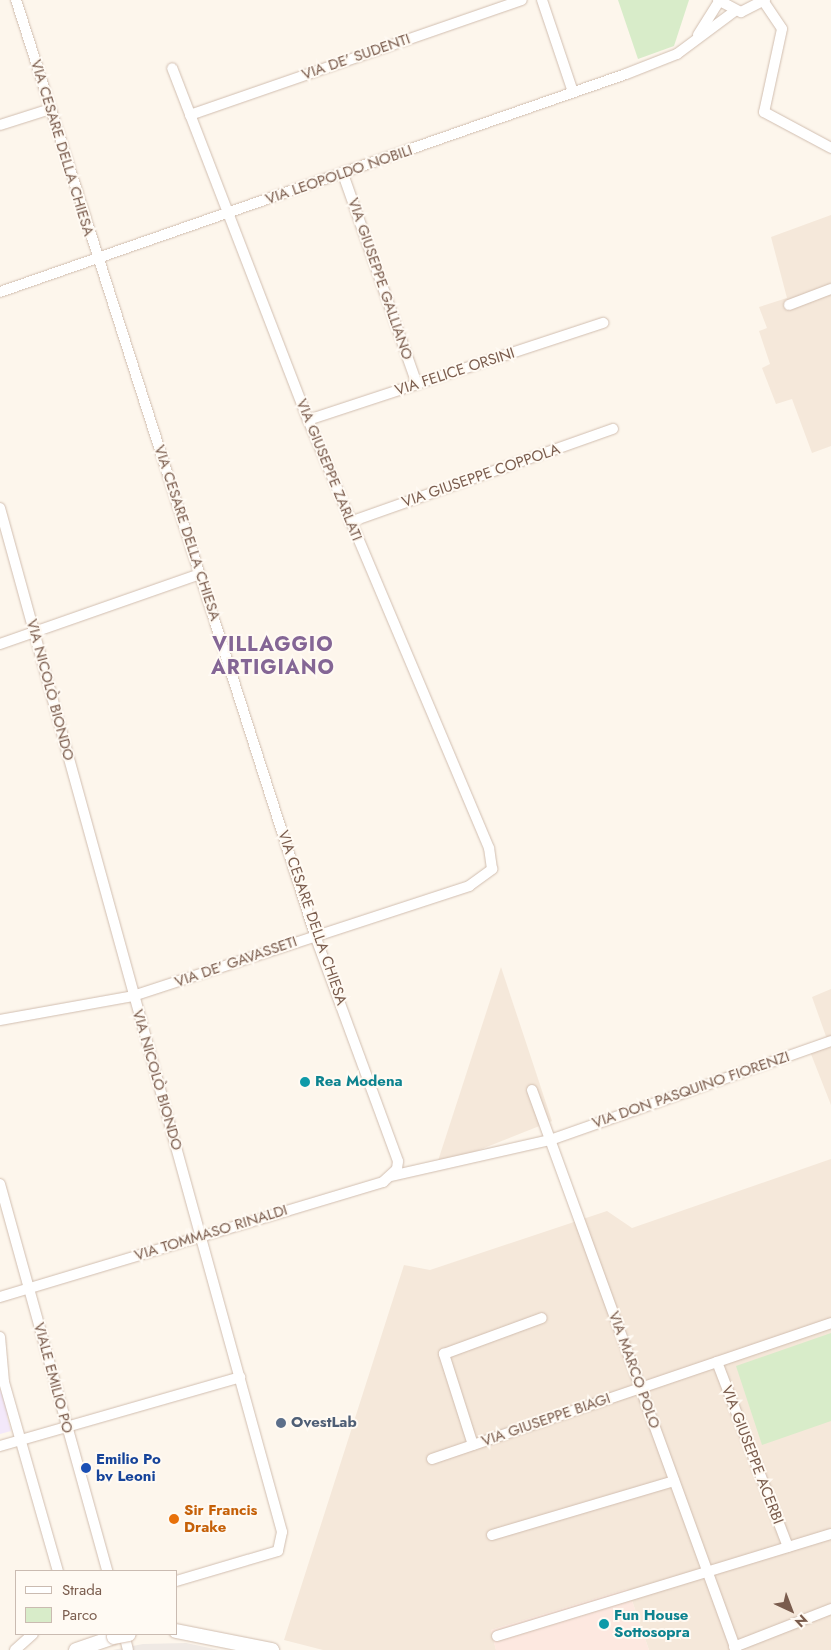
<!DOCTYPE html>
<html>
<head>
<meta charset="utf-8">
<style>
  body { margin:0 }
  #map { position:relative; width:831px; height:1650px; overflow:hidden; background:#fdf6ec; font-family:Jost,sans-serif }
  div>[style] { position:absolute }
  .residential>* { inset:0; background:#f5e8da }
  .commercial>* { inset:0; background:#fde8e0 }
  .industrial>* { inset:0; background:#efe9e4 }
  .education>* { inset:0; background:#f3e8fa }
  .green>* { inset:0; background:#d8ecc9 }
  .roads { filter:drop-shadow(0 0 1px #d1beb0) drop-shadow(0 0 1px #d1beb0) }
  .minor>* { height:10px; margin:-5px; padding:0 5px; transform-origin:5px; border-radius:5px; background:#fff }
  .secondary>* { height:14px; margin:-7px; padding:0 7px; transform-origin:7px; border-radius:7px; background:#fff }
  .bridges { filter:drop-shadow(0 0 1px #d6c0b0) drop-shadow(0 0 1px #d6c0b0) }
  .secondary-bridge>* { height:14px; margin:-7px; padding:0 7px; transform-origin:7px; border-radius:7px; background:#fff }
  .dots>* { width:14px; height:14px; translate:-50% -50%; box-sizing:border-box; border:2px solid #fffaf3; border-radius:50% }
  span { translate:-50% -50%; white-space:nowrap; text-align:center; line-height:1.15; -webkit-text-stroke:4px #fffaf3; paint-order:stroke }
  .street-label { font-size:15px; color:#7a5c4d }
  .culture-label { font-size:15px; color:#0d838f; font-weight:700 }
  .left { translate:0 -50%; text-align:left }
  .service-label { font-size:15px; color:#4e5e75; font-weight:700 }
  .transit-label { font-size:15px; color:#164399; font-weight:700 }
  .food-label { font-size:15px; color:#c56008; font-weight:700 }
  .district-label { font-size:20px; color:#846695; font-weight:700; letter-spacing:1px }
  .legend { position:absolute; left:15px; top:1570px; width:162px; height:65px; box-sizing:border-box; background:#fffaf3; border:1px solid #cabbb1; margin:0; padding:6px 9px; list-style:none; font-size:15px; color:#7a5c4d }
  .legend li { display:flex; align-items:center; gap:10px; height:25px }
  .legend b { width:25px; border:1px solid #cabbb1 }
  .north { position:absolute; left:766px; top:1585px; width:50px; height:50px; -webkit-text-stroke:4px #fffaf3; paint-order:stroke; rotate:137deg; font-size:14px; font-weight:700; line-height:20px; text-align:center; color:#7a5c4d }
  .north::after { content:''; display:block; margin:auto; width:18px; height:22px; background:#7a5c4d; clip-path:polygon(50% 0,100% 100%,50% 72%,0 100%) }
</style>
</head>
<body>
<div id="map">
  <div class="residential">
    <div style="clip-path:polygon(831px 215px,831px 446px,812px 453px,792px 399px,776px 404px,762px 368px,770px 364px,759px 331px,767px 328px,759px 307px,787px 298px,771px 237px)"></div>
    <div style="clip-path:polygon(501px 967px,552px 1121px,436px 1167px)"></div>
    <div style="clip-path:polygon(831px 989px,831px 1105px,809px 1049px,828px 1042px,812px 997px)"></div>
    <div style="clip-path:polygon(831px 1159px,831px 1650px,649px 1650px,628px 1589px,491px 1630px,496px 1650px,323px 1650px,284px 1640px,404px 1265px,430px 1270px,607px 1211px,632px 1228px)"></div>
  </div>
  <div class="commercial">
    <div style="clip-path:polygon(628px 1589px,649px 1650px,496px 1650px,491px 1630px)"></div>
  </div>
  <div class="industrial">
    <div style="clip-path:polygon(186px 1643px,219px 1650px,113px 1650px,143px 1644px)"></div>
  </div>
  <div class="education">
    <div style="clip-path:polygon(0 1389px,11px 1414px,7px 1416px,11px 1431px,0 1434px)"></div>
  </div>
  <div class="green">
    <div style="clip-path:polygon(618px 0,689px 0,674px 46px,638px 59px)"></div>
    <div style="clip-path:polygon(831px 1333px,831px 1421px,762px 1445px,736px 1366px)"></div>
  </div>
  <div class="roads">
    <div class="minor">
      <div style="left:542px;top:0;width:97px;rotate:71.4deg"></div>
      <div style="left:718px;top:0;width:26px;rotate:28deg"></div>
      <div style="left:741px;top:12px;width:27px;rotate:-27deg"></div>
      <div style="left:764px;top:2px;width:32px;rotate:56deg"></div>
      <div style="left:782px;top:29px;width:85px;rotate:102.2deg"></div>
      <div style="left:764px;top:112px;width:76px;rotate:28.2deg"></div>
      <div style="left:698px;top:35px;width:40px;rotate:-58deg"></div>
      <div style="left:190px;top:115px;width:351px;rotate:-19.1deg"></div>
      <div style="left:0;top:125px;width:52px;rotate:-17.7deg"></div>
      <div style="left:343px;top:174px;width:223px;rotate:70.6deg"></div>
      <div style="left:0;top:292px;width:663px;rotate:-19.2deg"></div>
      <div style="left:626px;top:74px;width:55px;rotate:-21.4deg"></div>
      <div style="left:677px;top:54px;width:72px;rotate:-36.6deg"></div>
      <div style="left:789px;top:305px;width:45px;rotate:-20.9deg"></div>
      <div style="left:308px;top:420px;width:311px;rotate:-18.2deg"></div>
      <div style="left:0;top:508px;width:1062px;rotate:74.6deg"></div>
      <div style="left:282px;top:1532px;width:19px;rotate:102deg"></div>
      <div style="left:278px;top:1551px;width:106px;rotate:163.6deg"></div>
      <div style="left:350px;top:522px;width:279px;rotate:-19.5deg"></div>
      <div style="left:0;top:644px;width:212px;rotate:-19.3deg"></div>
      <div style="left:0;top:1020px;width:135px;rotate:-10.2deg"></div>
      <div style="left:133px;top:996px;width:354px;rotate:-18.1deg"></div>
      <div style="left:469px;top:886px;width:29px;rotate:-36deg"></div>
      <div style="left:492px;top:869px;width:21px;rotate:-98deg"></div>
      <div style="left:489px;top:848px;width:465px;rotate:-112.9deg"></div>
      <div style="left:308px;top:420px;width:377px;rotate:-111.1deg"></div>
      <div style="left:532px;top:1090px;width:596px;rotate:69.98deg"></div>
      <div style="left:391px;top:1176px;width:163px;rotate:-12.8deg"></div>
      <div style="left:550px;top:1140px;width:298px;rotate:-19.4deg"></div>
      <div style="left:0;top:1184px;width:402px;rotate:74.5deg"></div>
      <div style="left:0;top:1297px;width:400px;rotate:-16.7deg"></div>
      <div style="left:383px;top:1182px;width:19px;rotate:-43deg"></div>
      <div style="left:397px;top:1169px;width:8px;rotate:-83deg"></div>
      <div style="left:398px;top:1161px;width:241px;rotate:-110.2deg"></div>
      <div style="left:315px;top:935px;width:982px;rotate:-107.73deg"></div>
      <div style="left:0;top:1337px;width:45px;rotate:84.9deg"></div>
      <div style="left:4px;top:1382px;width:197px;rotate:74.1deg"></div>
      <div style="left:717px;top:1362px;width:198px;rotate:69deg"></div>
      <div style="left:473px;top:1445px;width:96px;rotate:-107.7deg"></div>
      <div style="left:444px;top:1354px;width:104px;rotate:-20.2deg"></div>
      <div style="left:0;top:1446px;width:250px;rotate:-16deg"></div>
      <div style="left:432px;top:1459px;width:422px;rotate:-18.8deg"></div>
      <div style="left:492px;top:1535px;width:190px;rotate:-16.5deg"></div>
      <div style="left:124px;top:1634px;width:16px;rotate:76deg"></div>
      <div style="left:497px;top:1636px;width:349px;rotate:-17deg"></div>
      <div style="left:734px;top:1647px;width:104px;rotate:-21.4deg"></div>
      <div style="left:15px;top:1650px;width:24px;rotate:-42deg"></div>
    </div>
    <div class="secondary">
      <div style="left:176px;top:1631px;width:98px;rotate:11.2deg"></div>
      <div style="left:76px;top:1650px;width:40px;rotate:-18.9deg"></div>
    </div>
  </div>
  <div class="bridges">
    <div class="secondary-bridge">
      <div style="left:114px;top:1637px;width:15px;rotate:-11deg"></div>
    </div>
  </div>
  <div class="dots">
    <div style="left:305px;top:1082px;background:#0f9aa8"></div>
    <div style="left:281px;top:1423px;background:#5c6f8a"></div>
    <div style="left:86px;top:1468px;background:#1a4fb4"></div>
    <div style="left:174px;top:1519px;background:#e8710a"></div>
    <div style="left:604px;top:1624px;background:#0f9aa8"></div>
  </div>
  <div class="street-label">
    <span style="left:356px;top:57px;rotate:-19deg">VIA DE’ SUDENTI</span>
    <span style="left:62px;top:148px;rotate:73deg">VIA CESARE DELLA CHIESA</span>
    <span style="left:339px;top:175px;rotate:-19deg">VIA LEOPOLDO NOBILI</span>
    <span style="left:380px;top:279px;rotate:71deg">VIA GIUSEPPE GALLIANO</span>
    <span style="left:455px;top:372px;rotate:-18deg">VIA FELICE ORSINI</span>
    <span style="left:329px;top:470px;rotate:68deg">VIA GIUSEPPE ZARLATI</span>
    <span style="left:481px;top:476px;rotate:-19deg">VIA GIUSEPPE COPPOLA</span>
    <span style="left:187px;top:533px;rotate:72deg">VIA CESARE DELLA CHIESA</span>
    <span style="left:50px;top:690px;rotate:75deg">VIA NICOLÒ BIONDO</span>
    <span style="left:312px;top:918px;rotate:71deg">VIA CESARE DELLA CHIESA</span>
    <span style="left:236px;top:962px;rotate:-19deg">VIA DE’ GAVASSETI</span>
    <span style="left:157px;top:1080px;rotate:74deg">VIA NICOLÒ BIONDO</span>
    <span style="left:691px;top:1090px;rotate:-19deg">VIA DON PASQUINO FIORENZI</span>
    <span style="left:211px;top:1233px;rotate:-17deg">VIA TOMMASO RINALDI</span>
    <span style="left:634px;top:1370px;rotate:70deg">VIA MARCO POLO</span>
    <span style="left:53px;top:1378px;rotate:75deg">VIALE EMILIO PO</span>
    <span style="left:546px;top:1420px;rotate:-19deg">VIA GIUSEPPE BIAGI</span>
    <span style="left:752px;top:1455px;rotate:69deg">VIA GIUSEPPE ACERBI</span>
  </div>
  <div class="culture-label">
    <span class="left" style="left:315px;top:1082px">Rea Modena</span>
    <span class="left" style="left:614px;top:1624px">Fun House<br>Sottosopra</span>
  </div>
  <div class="service-label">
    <span class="left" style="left:291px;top:1423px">OvestLab</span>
  </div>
  <div class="transit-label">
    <span class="left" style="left:96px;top:1468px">Emilio Po<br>bv Leoni</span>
  </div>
  <div class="food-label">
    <span class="left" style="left:184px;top:1519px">Sir Francis<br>Drake</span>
  </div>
  <div class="district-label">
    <span style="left:273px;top:656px">VILLAGGIO<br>ARTIGIANO</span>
  </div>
  <ul class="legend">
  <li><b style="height:6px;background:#fff"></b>Strada</li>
  <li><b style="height:14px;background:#d8ecc9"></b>Parco</li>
  </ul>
  <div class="north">N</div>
</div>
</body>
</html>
